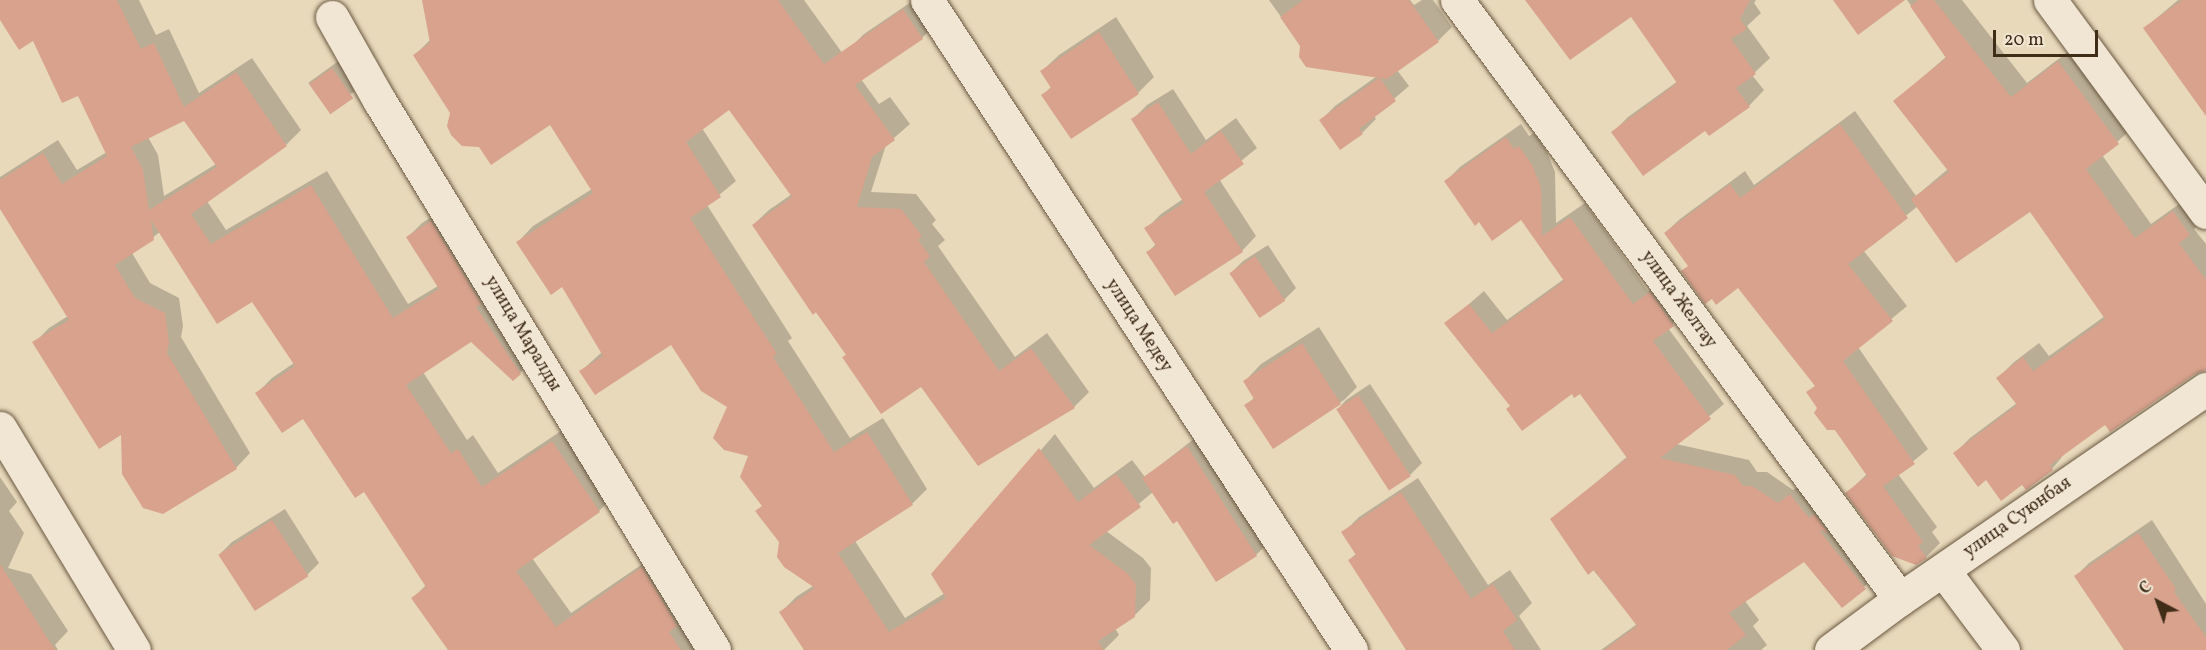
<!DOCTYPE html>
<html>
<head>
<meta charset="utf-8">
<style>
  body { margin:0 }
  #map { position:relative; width:2206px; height:650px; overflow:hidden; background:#e8d9bb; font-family:Vollkorn,serif }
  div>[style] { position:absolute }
  .shadow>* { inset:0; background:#0003; transform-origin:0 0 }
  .building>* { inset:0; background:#d8a28d; transform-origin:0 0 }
  .roads { filter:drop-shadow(0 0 2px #6a5841) drop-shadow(0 0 2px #6a5841) }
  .minor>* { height:33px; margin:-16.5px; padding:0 16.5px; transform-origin:16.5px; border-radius:16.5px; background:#f0e6d3 }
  span { translate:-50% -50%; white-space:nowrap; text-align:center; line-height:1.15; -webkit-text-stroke:6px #f0e6d3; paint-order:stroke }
  .street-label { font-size:18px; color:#402d18 }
  .north { position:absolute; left:2128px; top:572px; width:60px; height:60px; -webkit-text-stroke:4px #f0e6d3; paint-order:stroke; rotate:319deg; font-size:16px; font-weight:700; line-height:24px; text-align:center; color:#402d18 }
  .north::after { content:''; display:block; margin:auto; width:21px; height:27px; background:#402d18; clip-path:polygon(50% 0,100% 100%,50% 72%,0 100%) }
  .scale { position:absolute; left:1993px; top:30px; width:105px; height:27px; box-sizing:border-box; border:3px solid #402d18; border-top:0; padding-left:8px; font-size:18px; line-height:21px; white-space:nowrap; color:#402d18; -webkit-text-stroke:4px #f0e6d3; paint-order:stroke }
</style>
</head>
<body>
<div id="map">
  <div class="shadow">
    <div style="clip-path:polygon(evenodd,0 0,139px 0,156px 35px,169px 29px,199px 93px,252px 58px,301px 130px,286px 145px,207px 201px,226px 230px,327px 171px,408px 304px,438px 286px,408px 237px,422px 223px,446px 208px,535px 358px,520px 373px,471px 341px,423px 372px,467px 440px,473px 435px,498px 473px,567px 427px,614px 496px,599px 511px,532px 558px,571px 613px,657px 554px,713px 650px,450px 650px,413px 598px,426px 585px,365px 490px,304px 417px,257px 393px,272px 378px,294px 363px,253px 300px,160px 232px,132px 253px,150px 283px,179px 298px,183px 326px,181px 337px,250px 453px,236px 468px,123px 432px,34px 343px,49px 328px,68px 316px,0 206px,0 177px,58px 140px,77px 170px,107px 152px,79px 94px,34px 39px,0 18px,0 0,185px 119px,216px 164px,164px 196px,158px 155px,148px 137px,185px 119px)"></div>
    <div style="clip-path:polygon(424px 0,804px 0,879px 104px,890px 97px,910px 124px,886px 145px,871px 192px,916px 194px,936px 220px,932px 224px,945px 240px,938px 246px,1015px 357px,1047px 333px,1089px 392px,1074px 407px,978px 464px,921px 385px,847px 355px,753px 225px,769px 210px,792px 194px,729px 108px,702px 128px,736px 181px,707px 205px,792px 338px,788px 341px,850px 438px,883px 418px,927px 489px,912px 504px,855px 541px,905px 618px,945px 593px,932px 574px,1055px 434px,1094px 488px,1132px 460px,1145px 477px,1199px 435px,1268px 543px,1256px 555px,1178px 519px,1153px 492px,1106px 531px,1143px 558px,1151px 568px,1150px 600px,1134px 616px,1115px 628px,1119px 635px,1104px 650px,806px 650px,781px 612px,796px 597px,813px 586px,780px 541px,763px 505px,750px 455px,729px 406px,672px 343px,581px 371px,602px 352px,562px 285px,518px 242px,533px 226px,592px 189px,550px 123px,480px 146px,451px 113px,414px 56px,431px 39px)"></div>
    <div style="clip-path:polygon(914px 0,934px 26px,922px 38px,866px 75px,852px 46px,864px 34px)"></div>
    <div style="clip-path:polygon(1269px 0,1410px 0,1414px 5px,1422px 0,1433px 0,1452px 27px,1438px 41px,1397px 70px,1409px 86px,1374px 116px,1376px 119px,1362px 133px,1321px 120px,1335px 106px,1377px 76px,1302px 46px)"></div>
    <div style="clip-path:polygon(1527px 0,1756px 0,1754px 3px,1761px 13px,1747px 26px,1770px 58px,1752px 75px,1764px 90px,1749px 106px,1705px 129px,1613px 132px,1628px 117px,1678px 81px,1631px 15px)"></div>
    <div style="clip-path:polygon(1907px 0,1962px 0,2027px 83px,2074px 47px,2133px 128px,2102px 155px,2151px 224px,2189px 197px,2204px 219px,2194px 229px,2206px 244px,2206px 370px,2195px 372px,2106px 423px,2066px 452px,2052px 469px,2026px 488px,2022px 483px,1986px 478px,1955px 453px,1970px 438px,2017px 403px,1998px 378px,2013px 363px,2039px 343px,2049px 356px,2105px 316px,2030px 210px,1918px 206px,1863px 250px,1907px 306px,1858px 347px,1928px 449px,1898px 474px,1937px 527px,1932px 532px,1940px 543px,1926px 557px,1847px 493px,1867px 474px,1808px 393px,1816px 385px,1739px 286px,1689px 265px,1665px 233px,1680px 219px,1745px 171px,1754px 185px,1855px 111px,1916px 196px,1948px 169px,1895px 101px,1947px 56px)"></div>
    <div style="clip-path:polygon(2178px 0,2206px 0,2206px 95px,2145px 28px)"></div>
    <div style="clip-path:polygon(1116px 17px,1154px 77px,1138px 93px,1043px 95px,1052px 86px,1042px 71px,1059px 55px)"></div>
    <div style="left:344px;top:57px;width:34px;height:44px;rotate:54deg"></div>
    <div style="clip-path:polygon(1173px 89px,1206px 140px,1236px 118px,1257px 148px,1219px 179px,1256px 236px,1242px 251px,1148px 252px,1156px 244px,1146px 229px,1161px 214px,1183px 199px,1132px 120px,1147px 105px)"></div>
    <div style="clip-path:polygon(1521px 124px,1529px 136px,1534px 133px,1546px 150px,1555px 172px,1556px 223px,1585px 203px,1648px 291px,1665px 279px,1688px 310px,1668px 328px,1724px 404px,1676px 444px,1749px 460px,1757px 472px,1767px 472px,1793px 490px,1805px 481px,1880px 573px,1842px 606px,1805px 560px,1745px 601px,1759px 620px,1753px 626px,1767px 645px,1761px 650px,1601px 650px,1637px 624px,1552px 519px,1628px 456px,1580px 392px,1511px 406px,1446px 324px,1484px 291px,1507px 320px,1564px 279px,1521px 218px,1446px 181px,1460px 167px)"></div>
    <div style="clip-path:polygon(1268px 245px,1296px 288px,1284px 300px,1231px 273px,1243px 261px)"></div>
    <div style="clip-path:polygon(1319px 327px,1357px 387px,1344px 400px,1273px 447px,1246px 405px,1255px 397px,1245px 381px,1261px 364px)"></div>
    <div style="clip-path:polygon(1370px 384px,1422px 463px,1410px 475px,1338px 409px,1346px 400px)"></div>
    <div style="clip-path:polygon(0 477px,17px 502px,9px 511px,24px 533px,8px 568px,31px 574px,68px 631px,55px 645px,58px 650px,0 650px)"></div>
    <div style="clip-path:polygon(1418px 478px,1488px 585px,1510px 570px,1532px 603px,1519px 616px,1541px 650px,1407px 650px,1349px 560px,1357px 553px,1343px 533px,1359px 517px)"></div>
    <div style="clip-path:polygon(285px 509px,319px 563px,307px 575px,220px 554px,232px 542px)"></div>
    <div style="clip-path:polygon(2152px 520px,2206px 604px,2206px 650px,2131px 650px,2076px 576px,2089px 563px)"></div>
  </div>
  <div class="building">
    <div style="clip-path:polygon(evenodd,0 0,117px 0,141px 49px,154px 43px,184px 107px,236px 72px,287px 146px,191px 214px,211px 244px,311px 185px,393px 318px,439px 289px,406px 237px,431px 221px,481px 304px,476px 307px,521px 374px,513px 381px,471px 342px,406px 385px,451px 453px,458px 449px,482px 487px,552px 441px,600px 512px,516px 571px,556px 627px,642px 567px,677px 626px,669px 632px,681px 650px,448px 650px,411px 598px,426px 587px,364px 492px,355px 498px,303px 419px,282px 433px,255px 393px,295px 366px,252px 302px,217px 324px,151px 220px,154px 240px,115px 265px,135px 298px,165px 313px,169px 342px,167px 353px,237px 469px,163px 514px,143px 508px,122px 474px,121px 435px,99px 449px,32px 342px,69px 320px,0 209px,0 180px,43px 153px,62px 184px,107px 156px,78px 96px,62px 103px,33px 41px,19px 50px,0 20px,0 0,184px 121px,217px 167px,149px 210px,143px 170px,131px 147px,184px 121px)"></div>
    <div style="clip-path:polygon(422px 0,778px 0,824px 64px,903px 9px,923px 39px,855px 85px,895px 140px,872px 157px,857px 207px,901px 209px,922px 236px,918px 240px,930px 256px,924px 262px,999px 371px,1031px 348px,1075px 408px,978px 466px,921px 387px,881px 414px,842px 357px,846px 355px,816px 312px,813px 315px,752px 225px,792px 197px,729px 110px,686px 142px,721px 197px,690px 218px,777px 354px,773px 357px,834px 452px,867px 432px,913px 505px,838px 553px,889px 632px,946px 598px,931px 574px,1039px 448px,1078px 502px,1116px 474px,1141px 507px,1089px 545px,1127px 573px,1136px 584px,1135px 617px,1098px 641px,1103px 650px,804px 650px,779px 612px,815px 588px,784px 567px,777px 557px,779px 542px,755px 511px,762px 506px,740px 477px,748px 456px,724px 450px,713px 438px,727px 407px,701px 391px,671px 345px,595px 395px,579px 371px,603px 356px,562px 287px,551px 295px,516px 242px,593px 193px,550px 125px,491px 165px,479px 147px,462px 146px,451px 135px,447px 126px,450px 113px,413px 55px,430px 43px)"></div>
    <div style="clip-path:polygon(1303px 0,1409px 0,1439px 42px,1387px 79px,1380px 78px,1396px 101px,1359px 129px,1363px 134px,1340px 150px,1319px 120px,1379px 78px,1306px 67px,1299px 57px,1300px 46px,1280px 17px)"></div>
    <div style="clip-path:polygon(1525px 0,1750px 0,1740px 19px,1747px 29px,1731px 39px,1756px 74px,1736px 88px,1750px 107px,1709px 136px,1705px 131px,1643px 176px,1611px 132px,1677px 83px,1631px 17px,1570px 60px)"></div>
    <div style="clip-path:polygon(1833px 0,1905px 0,1858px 35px)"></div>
    <div style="clip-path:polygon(1918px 0,1934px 0,2011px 97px,2058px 61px,2119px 144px,2086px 169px,2135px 238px,2173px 211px,2190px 235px,2179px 243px,2206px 280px,2206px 370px,2195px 374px,2110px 432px,2105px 425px,2050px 465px,2053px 470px,2026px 490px,2022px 485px,2001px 501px,1986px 480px,1978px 487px,1953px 453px,2017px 405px,1996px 378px,2023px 357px,2033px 371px,2105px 319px,2030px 212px,1956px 263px,1911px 199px,1949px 172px,1893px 101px,1946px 58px,1910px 6px)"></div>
    <div style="clip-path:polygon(2182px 0,2206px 0,2206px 116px,2143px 28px)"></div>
    <div style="clip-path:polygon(1099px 32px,1139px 94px,1071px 139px,1041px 95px,1051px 88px,1040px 71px)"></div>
    <div style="left:332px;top:68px;width:37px;height:28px;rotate:55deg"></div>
    <div style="clip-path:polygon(1158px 102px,1191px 154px,1221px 131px,1244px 164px,1204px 192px,1243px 252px,1175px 296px,1146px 252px,1156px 246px,1144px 228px,1184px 203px,1131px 119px)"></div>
    <div style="clip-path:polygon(1840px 124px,1908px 218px,1848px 264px,1893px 321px,1843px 361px,1915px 464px,1883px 486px,1923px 542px,1918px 546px,1927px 558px,1916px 565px,1892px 556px,1845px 493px,1867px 476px,1835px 430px,1827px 430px,1814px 413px,1817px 408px,1806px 392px,1815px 386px,1738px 288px,1716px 305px,1712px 299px,1705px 304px,1681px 271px,1688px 266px,1664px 233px,1730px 184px,1740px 198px)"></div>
    <div style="clip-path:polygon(1506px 137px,1514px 149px,1519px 146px,1532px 165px,1541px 187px,1542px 236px,1570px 217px,1633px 304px,1650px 292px,1674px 326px,1653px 341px,1711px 419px,1660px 458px,1735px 475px,1743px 486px,1752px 486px,1778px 503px,1790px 494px,1809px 518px,1814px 514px,1828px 533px,1819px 530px,1866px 589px,1842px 608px,1804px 562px,1729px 613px,1746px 635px,1727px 650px,1604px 650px,1637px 626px,1594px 570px,1588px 575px,1550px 519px,1627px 458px,1580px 394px,1574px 398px,1572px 394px,1522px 431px,1506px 409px,1510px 406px,1444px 323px,1469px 304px,1492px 333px,1564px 281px,1521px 220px,1492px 241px,1479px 222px,1475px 226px,1444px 181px)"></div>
    <div style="left:1255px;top:256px;width:54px;height:31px;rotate:56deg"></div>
    <div style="clip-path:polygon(1302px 343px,1341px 404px,1273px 449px,1244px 405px,1254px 399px,1243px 381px)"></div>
    <div style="left:1358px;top:395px;width:97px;height:26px;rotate:57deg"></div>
    <div style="clip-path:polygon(1187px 446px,1257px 556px,1216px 582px,1177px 521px,1173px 524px,1142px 478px)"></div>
    <div style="clip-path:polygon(1401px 492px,1471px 599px,1493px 584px,1517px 620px,1503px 631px,1515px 650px,1406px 650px,1348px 560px,1356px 555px,1341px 532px)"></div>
    <div style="left:272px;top:520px;width:67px;height:64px;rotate:57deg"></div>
    <div style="clip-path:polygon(2138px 533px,2176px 589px,2174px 592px,2206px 637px,2206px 650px,2124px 650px,2074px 576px)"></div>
    <div style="clip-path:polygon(0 564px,55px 650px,0 650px)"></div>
  </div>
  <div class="roads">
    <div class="minor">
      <div style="left:927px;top:0;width:776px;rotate:56.88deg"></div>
      <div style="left:1457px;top:0;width:745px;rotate:53.51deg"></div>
      <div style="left:2050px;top:0;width:263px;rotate:53.7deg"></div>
      <div style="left:332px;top:17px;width:95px;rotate:60.5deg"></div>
      <div style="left:379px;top:100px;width:644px;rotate:58.65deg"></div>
      <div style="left:0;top:428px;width:259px;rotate:58.9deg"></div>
      <div style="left:1943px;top:570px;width:100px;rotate:53.1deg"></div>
      <div style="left:1831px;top:650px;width:86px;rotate:-36.5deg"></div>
      <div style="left:1900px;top:599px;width:371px;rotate:-34.5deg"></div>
    </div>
  </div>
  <div class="street-label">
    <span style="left:1678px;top:300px;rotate:54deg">улица Желтау</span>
    <span style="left:1138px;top:326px;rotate:57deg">улица Медеу</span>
    <span style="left:522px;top:334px;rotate:59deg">улица Маралды</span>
    <span style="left:2018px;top:518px;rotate:-35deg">улица Суюнбая</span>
  </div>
  <div class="north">С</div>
  <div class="scale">20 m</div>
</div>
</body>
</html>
